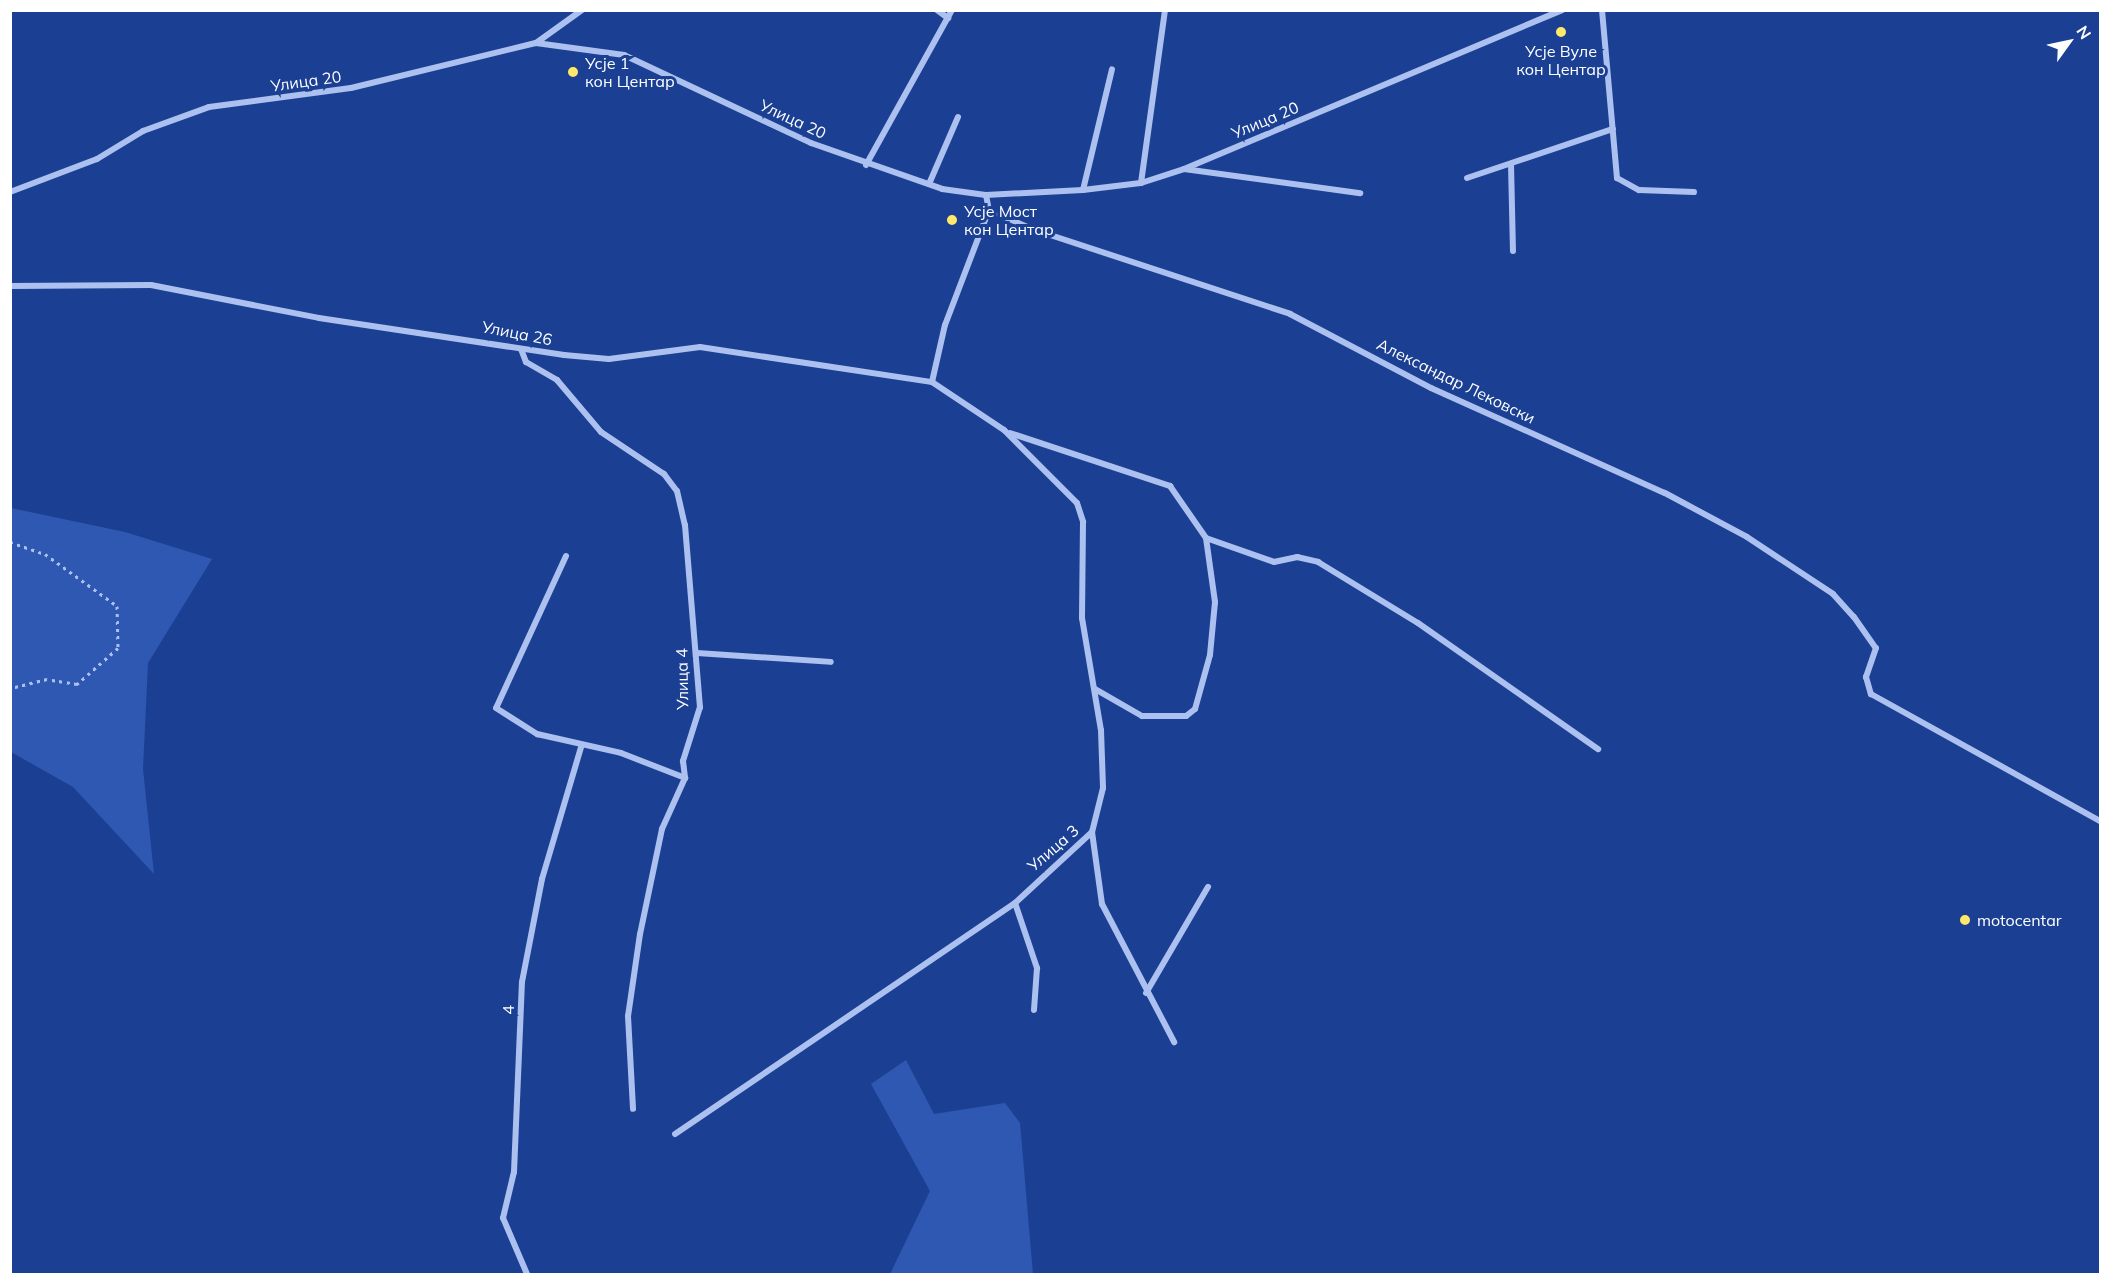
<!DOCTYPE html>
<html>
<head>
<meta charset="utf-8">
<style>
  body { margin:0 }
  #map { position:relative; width:2111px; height:1285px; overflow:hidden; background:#1b4093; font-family:Mulish,sans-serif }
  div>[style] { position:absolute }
  .green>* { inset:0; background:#2e58b1 }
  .path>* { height:3px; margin-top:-1.5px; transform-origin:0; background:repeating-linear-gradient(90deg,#acc1ef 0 3px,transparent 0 7.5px) }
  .street>* { height:6px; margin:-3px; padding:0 3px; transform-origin:3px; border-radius:3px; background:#acc1ef }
  .dots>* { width:16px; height:16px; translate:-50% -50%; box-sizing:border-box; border:3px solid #1b4093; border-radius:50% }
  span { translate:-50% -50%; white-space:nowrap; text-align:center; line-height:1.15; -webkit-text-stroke:6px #1b4093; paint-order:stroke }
  .poi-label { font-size:16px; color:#fff }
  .left { translate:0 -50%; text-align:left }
  .street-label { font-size:16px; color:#fff }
  .frame { position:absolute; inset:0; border:12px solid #fff; pointer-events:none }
  .north { position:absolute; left:2039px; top:12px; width:60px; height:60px; -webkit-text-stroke:4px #1b4093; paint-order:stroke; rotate:57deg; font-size:16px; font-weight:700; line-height:24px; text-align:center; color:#fff }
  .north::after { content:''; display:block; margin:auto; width:21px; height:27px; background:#fff; clip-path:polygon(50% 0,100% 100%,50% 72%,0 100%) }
</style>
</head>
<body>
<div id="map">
  <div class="green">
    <div style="clip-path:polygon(11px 508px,125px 532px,212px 559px,148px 663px,143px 769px,154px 874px,73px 787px,11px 752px)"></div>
    <div style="clip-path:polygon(906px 1060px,934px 1114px,1005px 1103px,1020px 1123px,1033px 1274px,890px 1274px,930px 1191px,871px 1084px)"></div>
  </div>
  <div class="path">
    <div style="left:10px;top:542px;width:37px;rotate:19deg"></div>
    <div style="left:45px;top:554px;width:89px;rotate:35.8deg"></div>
    <div style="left:117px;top:606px;width:42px;rotate:88.6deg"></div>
    <div style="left:118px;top:648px;width:55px;rotate:138.7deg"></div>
    <div style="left:77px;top:684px;width:30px;rotate:-171deg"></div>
    <div style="left:47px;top:679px;width:38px;rotate:166deg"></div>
  </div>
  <div class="street">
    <div style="left:937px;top:10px;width:14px;rotate:36deg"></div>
    <div style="left:1602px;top:10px;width:169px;rotate:84.9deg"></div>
    <div style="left:1617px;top:178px;width:25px;rotate:29deg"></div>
    <div style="left:1639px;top:190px;width:55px;rotate:2.1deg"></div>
    <div style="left:536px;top:43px;width:57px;rotate:-35.7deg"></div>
    <div style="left:1511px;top:164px;width:87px;rotate:88.7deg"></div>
    <div style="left:866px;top:165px;width:177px;rotate:-61deg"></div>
    <div style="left:1184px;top:169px;width:178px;rotate:7.8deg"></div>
    <div style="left:1467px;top:178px;width:154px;rotate:-18.6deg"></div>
    <div style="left:1141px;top:183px;width:175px;rotate:-82.1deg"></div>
    <div style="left:929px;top:184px;width:73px;rotate:-66.6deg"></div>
    <div style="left:1083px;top:190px;width:124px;rotate:-76.5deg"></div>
    <div style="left:10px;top:192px;width:93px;rotate:-20.8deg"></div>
    <div style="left:97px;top:159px;width:54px;rotate:-31.3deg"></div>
    <div style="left:143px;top:131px;width:70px;rotate:-20deg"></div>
    <div style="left:209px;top:107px;width:143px;rotate:-7.6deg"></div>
    <div style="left:351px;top:88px;width:190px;rotate:-13.7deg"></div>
    <div style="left:536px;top:43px;width:89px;rotate:7.8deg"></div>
    <div style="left:624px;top:55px;width:207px;rotate:25.2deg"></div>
    <div style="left:811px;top:143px;width:139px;rotate:19.3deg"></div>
    <div style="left:942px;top:189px;width:44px;rotate:7.8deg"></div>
    <div style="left:986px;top:195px;width:97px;rotate:-3deg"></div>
    <div style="left:1083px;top:190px;width:58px;rotate:-6.9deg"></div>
    <div style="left:1141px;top:183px;width:45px;rotate:-18deg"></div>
    <div style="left:1184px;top:169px;width:410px;rotate:-22.8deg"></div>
    <div style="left:986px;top:195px;width:15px;rotate:79deg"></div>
    <div style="left:989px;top:210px;width:47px;rotate:23.8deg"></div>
    <div style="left:1032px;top:229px;width:272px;rotate:18.2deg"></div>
    <div style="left:1290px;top:314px;width:159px;rotate:27.7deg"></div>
    <div style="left:1431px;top:388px;width:256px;rotate:24.2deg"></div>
    <div style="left:1665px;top:493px;width:93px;rotate:28.2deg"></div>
    <div style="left:1747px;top:537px;width:103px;rotate:33.5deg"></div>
    <div style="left:1833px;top:594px;width:31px;rotate:48deg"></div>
    <div style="left:1854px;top:617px;width:38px;rotate:55deg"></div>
    <div style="left:1876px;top:648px;width:31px;rotate:109deg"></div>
    <div style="left:1866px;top:677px;width:18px;rotate:74deg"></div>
    <div style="left:1871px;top:694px;width:262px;rotate:29deg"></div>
    <div style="left:10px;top:286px;width:141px;rotate:-0.4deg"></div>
    <div style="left:151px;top:285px;width:171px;rotate:11.1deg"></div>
    <div style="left:319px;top:318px;width:248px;rotate:8.6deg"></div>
    <div style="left:564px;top:355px;width:45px;rotate:5.1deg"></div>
    <div style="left:609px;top:359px;width:92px;rotate:-7.5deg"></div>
    <div style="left:700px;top:347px;width:235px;rotate:8.6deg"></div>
    <div style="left:932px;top:382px;width:87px;rotate:33.7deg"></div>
    <div style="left:1004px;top:430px;width:103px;rotate:45deg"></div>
    <div style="left:1077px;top:503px;width:20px;rotate:72deg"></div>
    <div style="left:1083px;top:522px;width:96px;rotate:90.6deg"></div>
    <div style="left:1082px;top:618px;width:114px;rotate:80.4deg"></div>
    <div style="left:1101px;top:730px;width:58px;rotate:88deg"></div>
    <div style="left:1103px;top:788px;width:45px;rotate:104deg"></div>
    <div style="left:1092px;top:832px;width:105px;rotate:137.3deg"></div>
    <div style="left:1015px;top:903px;width:411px;rotate:145.8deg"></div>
    <div style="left:521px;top:349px;width:14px;rotate:69deg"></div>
    <div style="left:526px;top:362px;width:36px;rotate:30deg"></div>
    <div style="left:557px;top:380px;width:68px;rotate:49.8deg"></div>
    <div style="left:601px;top:432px;width:76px;rotate:33.7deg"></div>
    <div style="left:664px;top:474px;width:21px;rotate:53deg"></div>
    <div style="left:677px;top:491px;width:35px;rotate:77deg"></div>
    <div style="left:685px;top:525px;width:183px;rotate:85.3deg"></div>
    <div style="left:700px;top:707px;width:57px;rotate:107.5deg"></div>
    <div style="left:683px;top:761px;width:17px;rotate:83deg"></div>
    <div style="left:685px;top:778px;width:56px;rotate:114.3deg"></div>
    <div style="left:662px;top:829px;width:107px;rotate:101.8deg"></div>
    <div style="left:640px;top:934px;width:83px;rotate:98.3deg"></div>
    <div style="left:628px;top:1016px;width:93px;rotate:86.9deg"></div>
    <div style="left:932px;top:382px;width:58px;rotate:-77.2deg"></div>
    <div style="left:945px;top:325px;width:123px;rotate:-69.1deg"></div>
    <div style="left:1010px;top:433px;width:169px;rotate:18.3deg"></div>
    <div style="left:1170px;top:486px;width:63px;rotate:55.3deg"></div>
    <div style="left:1206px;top:538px;width:65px;rotate:82deg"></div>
    <div style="left:1215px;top:602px;width:53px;rotate:95.4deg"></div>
    <div style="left:1210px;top:655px;width:56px;rotate:105.5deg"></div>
    <div style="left:1195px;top:709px;width:11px;rotate:142deg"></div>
    <div style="left:1186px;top:716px;width:44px;rotate:180deg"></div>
    <div style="left:1142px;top:716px;width:54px;rotate:-150.1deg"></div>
    <div style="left:1206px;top:538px;width:72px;rotate:19.4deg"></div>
    <div style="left:1274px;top:562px;width:24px;rotate:-12deg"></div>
    <div style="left:1297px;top:557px;width:22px;rotate:13deg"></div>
    <div style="left:1318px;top:562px;width:117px;rotate:31.4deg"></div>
    <div style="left:1418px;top:623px;width:220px;rotate:35deg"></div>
    <div style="left:566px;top:556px;width:167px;rotate:114.7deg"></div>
    <div style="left:496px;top:708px;width:49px;rotate:32.4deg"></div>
    <div style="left:537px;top:734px;width:86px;rotate:12.7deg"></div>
    <div style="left:621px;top:753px;width:69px;rotate:21.3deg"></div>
    <div style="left:697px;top:653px;width:134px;rotate:3.8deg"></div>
    <div style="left:1092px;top:832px;width:73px;rotate:82.1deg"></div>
    <div style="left:1102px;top:904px;width:156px;rotate:62.4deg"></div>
    <div style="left:1015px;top:903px;width:69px;rotate:71.3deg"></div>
    <div style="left:1037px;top:968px;width:42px;rotate:94.1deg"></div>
    <div style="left:1146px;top:993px;width:123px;rotate:-59.7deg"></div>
    <div style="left:527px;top:1274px;width:61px;rotate:-113.2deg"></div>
    <div style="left:503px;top:1218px;width:47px;rotate:-76.6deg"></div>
    <div style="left:514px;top:1172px;width:190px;rotate:-87.6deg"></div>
    <div style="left:522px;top:982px;width:105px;rotate:-79deg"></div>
    <div style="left:542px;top:879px;width:138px;rotate:-73.5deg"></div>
  </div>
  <div class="dots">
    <div style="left:1561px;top:32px;background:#ffe86a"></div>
    <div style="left:573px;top:72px;background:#ffe86a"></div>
    <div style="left:952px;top:220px;background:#ffe86a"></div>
    <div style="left:1965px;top:920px;background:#ffe86a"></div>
  </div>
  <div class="poi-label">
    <span style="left:1561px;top:60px">Усје Вуле<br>кон Центар</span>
    <span class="left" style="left:585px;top:72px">Усје 1<br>кон Центар</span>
    <span class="left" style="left:964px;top:220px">Усје Мост<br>кон Центар</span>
    <span class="left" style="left:1977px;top:920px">motocentar</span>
  </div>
  <div class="street-label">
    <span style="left:306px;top:81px;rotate:-8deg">Улица 20</span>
    <span style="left:793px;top:119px;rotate:25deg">Улица 20</span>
    <span style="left:1265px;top:120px;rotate:-23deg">Улица 20</span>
    <span style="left:517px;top:333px;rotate:11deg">Улица 26</span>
    <span style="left:1456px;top:381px;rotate:26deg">Александар Лековски</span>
    <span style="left:682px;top:679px;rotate:-91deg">Улица 4</span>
    <span style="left:1053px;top:848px;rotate:-41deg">Улица 3</span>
    <span style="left:508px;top:1010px;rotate:-90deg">4</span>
  </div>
  <div class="frame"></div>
  <div class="north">N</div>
</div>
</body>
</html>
